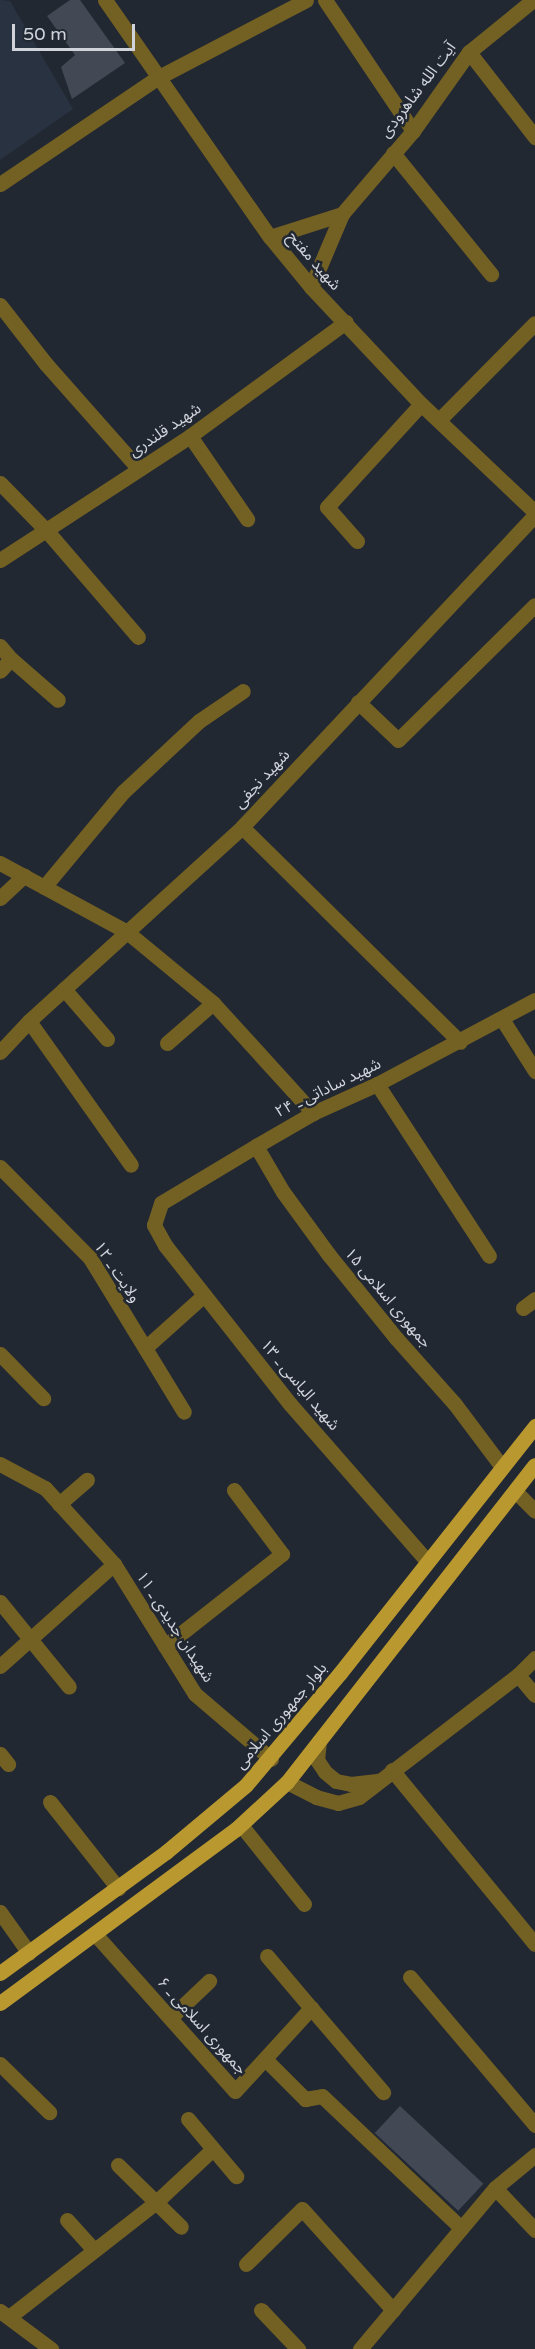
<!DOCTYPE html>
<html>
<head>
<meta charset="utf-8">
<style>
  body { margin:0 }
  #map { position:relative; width:535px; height:2349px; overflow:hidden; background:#222832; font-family:"Varela Round","Noto Sans Arabic",sans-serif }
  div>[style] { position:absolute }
  .built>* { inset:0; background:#293241 }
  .building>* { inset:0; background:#434954; transform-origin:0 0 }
  .minor>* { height:15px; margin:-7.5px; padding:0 7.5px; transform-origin:7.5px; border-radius:7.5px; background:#736023 }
  .major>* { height:15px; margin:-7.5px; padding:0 7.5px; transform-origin:7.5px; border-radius:7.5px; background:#b8982f }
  span { translate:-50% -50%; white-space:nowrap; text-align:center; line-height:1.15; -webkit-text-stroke:5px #222832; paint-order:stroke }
  .street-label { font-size:16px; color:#d0d3da }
  .scale { position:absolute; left:12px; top:24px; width:123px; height:27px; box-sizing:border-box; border:3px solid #d0d3da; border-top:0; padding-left:8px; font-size:18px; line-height:21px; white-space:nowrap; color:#d0d3da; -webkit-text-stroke:4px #222832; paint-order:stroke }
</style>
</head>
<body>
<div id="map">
  <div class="built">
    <div style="clip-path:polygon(0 0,10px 1px,73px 109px,0 160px)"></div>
  </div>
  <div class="building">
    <div style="clip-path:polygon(70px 0,80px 0,125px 63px,72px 99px,61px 67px,75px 55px,47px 16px)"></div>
    <div style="left:400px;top:2106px;width:114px;height:37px;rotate:43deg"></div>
  </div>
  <div class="minor">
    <div style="left:105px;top:0;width:289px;rotate:55.2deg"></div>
    <div style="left:270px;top:237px;width:65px;rotate:50.6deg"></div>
    <div style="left:311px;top:287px;width:161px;rotate:46.8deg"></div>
    <div style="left:421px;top:404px;width:157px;rotate:43.5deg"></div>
    <div style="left:325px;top:0;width:158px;rotate:56.1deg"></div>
    <div style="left:469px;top:52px;width:108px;rotate:52.2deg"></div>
    <div style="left:393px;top:153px;width:156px;rotate:51deg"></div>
    <div style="left:0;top:184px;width:189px;rotate:-34deg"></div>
    <div style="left:157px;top:78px;width:168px;rotate:-27.6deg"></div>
    <div style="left:270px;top:237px;width:76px;rotate:-17.7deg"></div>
    <div style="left:311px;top:287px;width:79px;rotate:-67deg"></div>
    <div style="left:342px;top:214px;width:109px;rotate:-49.5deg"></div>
    <div style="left:413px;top:131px;width:97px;rotate:-54.7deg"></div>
    <div style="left:469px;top:52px;width:82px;rotate:-39.1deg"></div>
    <div style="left:0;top:305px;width:75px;rotate:52.1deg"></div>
    <div style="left:46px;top:364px;width:140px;rotate:48.5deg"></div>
    <div style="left:439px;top:420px;width:136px;rotate:-45.3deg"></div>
    <div style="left:190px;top:436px;width:101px;rotate:55.5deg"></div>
    <div style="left:0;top:483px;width:66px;rotate:45.6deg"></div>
    <div style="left:46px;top:530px;width:141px;rotate:49.3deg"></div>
    <div style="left:357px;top:541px;width:45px;rotate:-131.4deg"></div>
    <div style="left:327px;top:507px;width:139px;rotate:-47.6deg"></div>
    <div style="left:0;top:560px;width:227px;rotate:-33.1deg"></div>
    <div style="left:190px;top:436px;width:193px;rotate:-36.2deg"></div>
    <div style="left:0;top:646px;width:17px;rotate:50deg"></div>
    <div style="left:11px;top:659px;width:16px;rotate:133deg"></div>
    <div style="left:11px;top:659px;width:62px;rotate:41.1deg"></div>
    <div style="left:358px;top:702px;width:55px;rotate:43.5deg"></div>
    <div style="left:398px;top:740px;width:192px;rotate:-44.6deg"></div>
    <div style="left:242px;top:827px;width:306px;rotate:44.6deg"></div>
    <div style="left:0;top:863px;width:145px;rotate:28.5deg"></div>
    <div style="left:127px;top:932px;width:112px;rotate:39.5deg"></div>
    <div style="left:213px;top:1003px;width:149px;rotate:47.7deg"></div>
    <div style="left:44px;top:887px;width:124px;rotate:-50.3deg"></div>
    <div style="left:123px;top:792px;width:104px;rotate:-43.1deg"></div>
    <div style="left:199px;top:721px;width:53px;rotate:-34.3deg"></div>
    <div style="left:0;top:898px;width:33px;rotate:-43deg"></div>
    <div style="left:64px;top:989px;width:66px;rotate:49.3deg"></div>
    <div style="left:502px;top:1019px;width:62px;rotate:57.6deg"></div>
    <div style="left:29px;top:1021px;width:176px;rotate:54.7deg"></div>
    <div style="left:167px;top:1043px;width:61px;rotate:-41deg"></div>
    <div style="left:0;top:1052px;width:42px;rotate:-46.9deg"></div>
    <div style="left:29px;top:1021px;width:288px;rotate:-42.3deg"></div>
    <div style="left:242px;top:827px;width:428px;rotate:-46.8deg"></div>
    <div style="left:377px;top:1084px;width:205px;rotate:56.9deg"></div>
    <div style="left:256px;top:1146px;width:53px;rotate:59.6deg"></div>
    <div style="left:283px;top:1192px;width:78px;rotate:53.9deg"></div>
    <div style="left:329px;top:1255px;width:107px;rotate:51.1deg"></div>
    <div style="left:396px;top:1338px;width:87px;rotate:48.3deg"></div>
    <div style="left:454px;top:1403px;width:80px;rotate:53.1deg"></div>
    <div style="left:0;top:1167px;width:128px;rotate:45.3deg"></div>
    <div style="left:90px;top:1258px;width:180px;rotate:58.6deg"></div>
    <div style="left:523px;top:1308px;width:15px;rotate:-37deg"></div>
    <div style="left:145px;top:1348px;width:79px;rotate:-41.9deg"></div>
    <div style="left:0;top:1354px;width:62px;rotate:45.7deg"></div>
    <div style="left:0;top:1464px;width:51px;rotate:28.1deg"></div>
    <div style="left:45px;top:1488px;width:103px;rotate:47.8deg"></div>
    <div style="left:114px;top:1564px;width:153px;rotate:58.1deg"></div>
    <div style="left:195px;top:1694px;width:100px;rotate:40.5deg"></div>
    <div style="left:515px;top:1491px;width:28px;rotate:45deg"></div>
    <div style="left:59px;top:1504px;width:37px;rotate:-41deg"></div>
    <div style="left:427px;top:1561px;width:208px;rotate:-131.1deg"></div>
    <div style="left:290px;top:1404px;width:202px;rotate:-128.2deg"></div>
    <div style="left:165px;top:1245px;width:23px;rotate:-119deg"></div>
    <div style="left:154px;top:1225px;width:23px;rotate:-72deg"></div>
    <div style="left:161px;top:1203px;width:111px;rotate:-31deg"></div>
    <div style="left:256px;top:1146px;width:66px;rotate:-30.1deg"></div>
    <div style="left:313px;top:1113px;width:70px;rotate:-24.4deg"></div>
    <div style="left:377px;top:1084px;width:179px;rotate:-28deg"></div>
    <div style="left:0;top:1602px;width:109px;rotate:50.9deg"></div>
    <div style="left:165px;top:1646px;width:149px;rotate:-38.2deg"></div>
    <div style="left:282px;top:1554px;width:80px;rotate:-126.9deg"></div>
    <div style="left:0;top:1666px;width:153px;rotate:-41.8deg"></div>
    <div style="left:518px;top:1675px;width:26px;rotate:50deg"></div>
    <div style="left:319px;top:1741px;width:19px;rotate:96deg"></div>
    <div style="left:317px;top:1760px;width:14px;rotate:56deg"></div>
    <div style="left:325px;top:1772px;width:14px;rotate:39deg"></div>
    <div style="left:336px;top:1781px;width:15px;rotate:11deg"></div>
    <div style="left:351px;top:1784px;width:26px;rotate:-7deg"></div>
    <div style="left:0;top:1754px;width:13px;rotate:51deg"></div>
    <div style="left:392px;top:1770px;width:225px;rotate:50.6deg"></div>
    <div style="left:287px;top:1782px;width:33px;rotate:27deg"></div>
    <div style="left:316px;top:1797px;width:23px;rotate:15deg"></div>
    <div style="left:338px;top:1803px;width:22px;rotate:-16deg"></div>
    <div style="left:359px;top:1797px;width:200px;rotate:-37.5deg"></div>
    <div style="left:518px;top:1675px;width:24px;rotate:-45deg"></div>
    <div style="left:50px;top:1802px;width:110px;rotate:51.7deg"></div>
    <div style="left:241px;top:1825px;width:101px;rotate:51.4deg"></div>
    <div style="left:0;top:1912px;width:50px;rotate:54.7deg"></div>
    <div style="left:95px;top:1934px;width:210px;rotate:48.3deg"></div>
    <div style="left:235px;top:2091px;width:113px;rotate:-47.5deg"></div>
    <div style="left:311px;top:2008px;width:68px;rotate:-130.2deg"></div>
    <div style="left:410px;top:1977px;width:194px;rotate:49.8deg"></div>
    <div style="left:311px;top:2008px;width:111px;rotate:49.4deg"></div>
    <div style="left:170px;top:2018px;width:54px;rotate:-43.5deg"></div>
    <div style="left:265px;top:2059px;width:57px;rotate:45deg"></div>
    <div style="left:305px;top:2099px;width:17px;rotate:-10deg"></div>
    <div style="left:322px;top:2096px;width:192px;rotate:43.5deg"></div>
    <div style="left:0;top:2064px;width:69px;rotate:44.4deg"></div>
    <div style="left:188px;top:2119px;width:75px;rotate:49.9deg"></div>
    <div style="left:118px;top:2165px;width:88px;rotate:44.5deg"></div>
    <div style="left:495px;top:2188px;width:58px;rotate:46.4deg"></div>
    <div style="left:67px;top:2220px;width:39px;rotate:48deg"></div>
    <div style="left:246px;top:2264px;width:78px;rotate:-44.5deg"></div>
    <div style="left:302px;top:2209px;width:136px;rotate:48deg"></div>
    <div style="left:261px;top:2310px;width:54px;rotate:46.5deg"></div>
    <div style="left:0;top:2311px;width:64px;rotate:36.7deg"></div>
    <div style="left:9px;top:2317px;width:185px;rotate:-38deg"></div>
    <div style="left:155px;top:2203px;width:79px;rotate:-43deg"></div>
    <div style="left:360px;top:2349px;width:210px;rotate:-50deg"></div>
    <div style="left:495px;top:2188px;width:52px;rotate:-39.5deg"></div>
  </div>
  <div class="major">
    <div style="left:0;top:1973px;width:205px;rotate:-36.1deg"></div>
    <div style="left:166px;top:1852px;width:104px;rotate:-39.9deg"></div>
    <div style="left:246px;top:1785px;width:146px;rotate:-50deg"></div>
    <div style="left:340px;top:1673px;width:315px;rotate:-51.7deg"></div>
    <div style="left:0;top:2003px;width:293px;rotate:-36.4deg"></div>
    <div style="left:236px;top:1829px;width:69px;rotate:-42.7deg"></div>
    <div style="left:287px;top:1782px;width:402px;rotate:-52deg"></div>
  </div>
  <div class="street-label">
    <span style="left:418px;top:90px;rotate:-53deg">آیت الله شاهرودی</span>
    <span style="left:314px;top:261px;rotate:49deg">شهید مفتح</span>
    <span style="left:165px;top:430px;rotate:-34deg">شهید قلندری</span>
    <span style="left:262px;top:779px;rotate:-47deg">شهید نجفی</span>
    <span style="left:328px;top:1088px;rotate:-26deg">شهید ساداتی ـ ۲۴</span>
    <span style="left:117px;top:1272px;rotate:56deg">ولایت ـ ۱۲</span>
    <span style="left:388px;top:1298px;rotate:50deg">جمهوری اسلامی ۱۵</span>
    <span style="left:300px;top:1385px;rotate:50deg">شهید الیاسی ـ ۱۳</span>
    <span style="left:175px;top:1627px;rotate:57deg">شهیدان جدیدی ـ ۱۱</span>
    <span style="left:281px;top:1716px;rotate:-50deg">بلوار جمهوری اسلامی</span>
    <span style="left:202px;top:2026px;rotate:48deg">جمهوری اسلامی ـ ۶</span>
  </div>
  <div class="scale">50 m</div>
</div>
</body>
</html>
